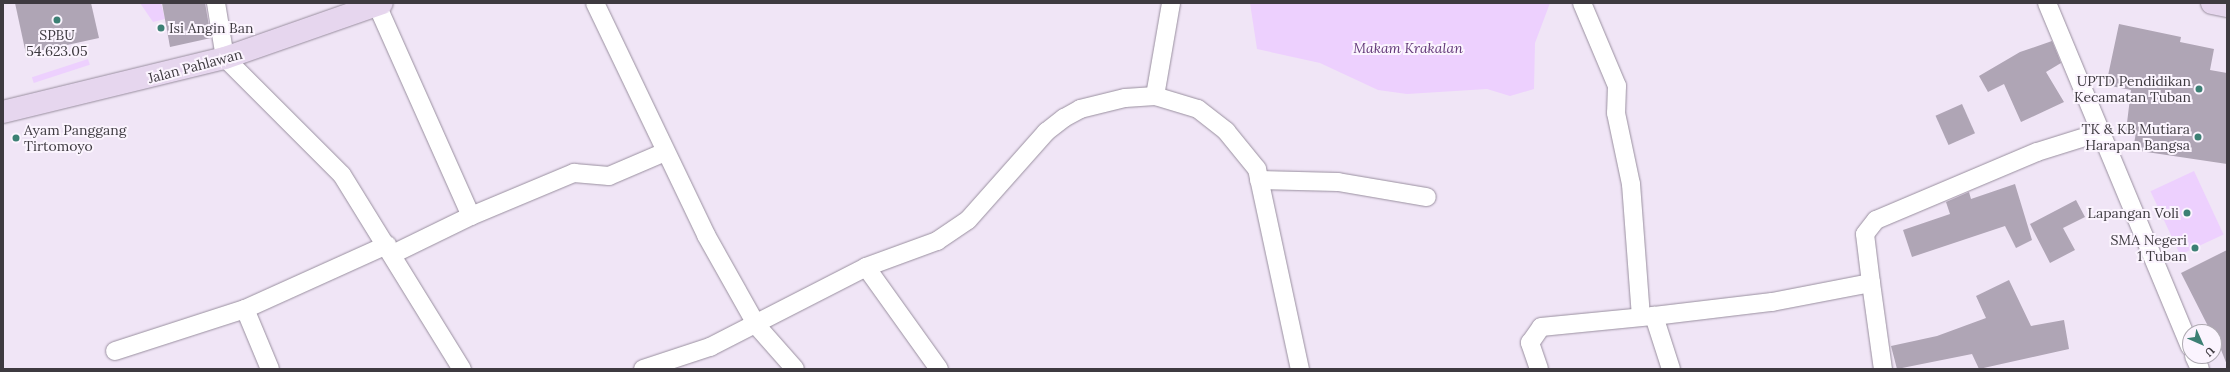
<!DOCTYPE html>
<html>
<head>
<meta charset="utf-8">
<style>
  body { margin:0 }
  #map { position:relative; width:2230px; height:372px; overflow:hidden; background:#f0e5f6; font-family:Lora,serif }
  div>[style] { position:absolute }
  .green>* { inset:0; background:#edd0fe; transform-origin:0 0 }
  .building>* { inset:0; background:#afa5b5; transform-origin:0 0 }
  .roads { filter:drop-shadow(0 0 1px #998f9f) drop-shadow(0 0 1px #998f9f) }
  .street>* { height:18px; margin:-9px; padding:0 9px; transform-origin:9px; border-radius:9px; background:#fff }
  .secondary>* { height:22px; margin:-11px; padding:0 11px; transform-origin:11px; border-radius:11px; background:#e6d6ee }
  .dots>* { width:11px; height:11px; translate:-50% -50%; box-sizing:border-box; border:2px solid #fbf4fe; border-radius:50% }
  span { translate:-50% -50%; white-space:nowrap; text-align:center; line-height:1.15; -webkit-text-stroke:4px #fbf4fe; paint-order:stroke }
  .poi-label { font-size:14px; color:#3e3a40 }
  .left { translate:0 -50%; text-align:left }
  .right { translate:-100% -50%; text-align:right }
  .park-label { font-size:14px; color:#633979; font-style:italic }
  .street-label { font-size:14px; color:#3e3a40 }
  .frame { position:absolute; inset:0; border:4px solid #3e3a40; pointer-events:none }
  .north { position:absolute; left:2182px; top:324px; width:40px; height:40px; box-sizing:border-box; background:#fbf4fe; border:1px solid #afaab2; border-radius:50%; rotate:135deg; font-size:11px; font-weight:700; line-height:16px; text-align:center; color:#3e3a40 }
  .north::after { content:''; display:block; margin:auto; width:14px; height:18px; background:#3c8074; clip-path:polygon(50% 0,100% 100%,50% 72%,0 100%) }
</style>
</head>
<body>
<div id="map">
  <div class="green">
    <div style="clip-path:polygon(140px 3px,161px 3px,165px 19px,153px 22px)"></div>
    <div style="clip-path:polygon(1250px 3px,1550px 3px,1535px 43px,1534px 89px,1510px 96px,1487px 89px,1407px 94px,1378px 90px,1320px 63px,1257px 49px)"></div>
    <div style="left:88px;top:59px;width:6px;height:59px;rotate:72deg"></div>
    <div style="left:2194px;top:171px;width:70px;height:48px;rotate:65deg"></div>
  </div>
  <div class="building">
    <div style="clip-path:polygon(15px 3px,91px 3px,99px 38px,26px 54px)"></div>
    <div style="clip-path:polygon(162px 3px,205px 3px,211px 38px,170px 47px)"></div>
    <div style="clip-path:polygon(2119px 24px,2181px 37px,2180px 42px,2214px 49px,2210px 70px,2227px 73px,2227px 164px,2133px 150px,2136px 132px,2126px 131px,2131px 90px,2106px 85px)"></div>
    <div style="clip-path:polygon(2052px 41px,2061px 63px,2046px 72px,2064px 102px,2021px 122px,2004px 84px,1988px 92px,1979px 76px,2020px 52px)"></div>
    <div style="left:1962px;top:104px;width:32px;height:29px;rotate:66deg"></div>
    <div style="clip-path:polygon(2015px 184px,2032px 240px,2016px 248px,2005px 226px,1912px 257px,1903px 230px,1950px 214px,1946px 202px,1969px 192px,1971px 199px)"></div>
    <div style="clip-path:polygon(2076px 200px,2085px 217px,2063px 228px,2075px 250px,2050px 263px,2030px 224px)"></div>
    <div style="clip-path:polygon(2227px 250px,2227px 365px,2214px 332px,2211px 332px,2181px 273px)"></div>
    <div style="clip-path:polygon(2009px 280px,2031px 326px,2064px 320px,2069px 349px,1979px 369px,1972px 354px,1897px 369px,1891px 346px,1937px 336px,1986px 318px,1976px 296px)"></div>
  </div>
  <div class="roads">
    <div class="street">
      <div style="left:216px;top:3px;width:56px;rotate:80.7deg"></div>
      <div style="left:225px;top:58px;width:165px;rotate:45deg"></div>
      <div style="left:342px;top:175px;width:228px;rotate:58.3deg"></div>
      <div style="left:595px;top:3px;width:257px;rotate:64.4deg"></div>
      <div style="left:706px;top:235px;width:104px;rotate:60.7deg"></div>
      <div style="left:757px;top:326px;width:57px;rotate:48.5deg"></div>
      <div style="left:1582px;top:3px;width:90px;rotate:67.1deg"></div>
      <div style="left:1617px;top:86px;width:27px;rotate:92deg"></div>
      <div style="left:1616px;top:113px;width:73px;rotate:78.1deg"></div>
      <div style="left:1631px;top:184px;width:133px;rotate:85.7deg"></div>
      <div style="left:2047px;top:3px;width:372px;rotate:67.4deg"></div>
      <div style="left:377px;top:5px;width:231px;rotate:66deg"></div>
      <div style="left:471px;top:216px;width:112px;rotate:-22.7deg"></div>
      <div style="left:574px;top:173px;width:35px;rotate:5deg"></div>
      <div style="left:609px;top:176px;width:61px;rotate:-23.2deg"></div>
      <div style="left:1155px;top:96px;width:94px;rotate:-80.2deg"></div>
      <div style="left:1259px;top:180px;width:79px;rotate:1.5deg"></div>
      <div style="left:1338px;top:182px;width:90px;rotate:9.6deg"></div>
      <div style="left:393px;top:254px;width:87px;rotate:-26deg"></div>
      <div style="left:866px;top:267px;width:125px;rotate:54.4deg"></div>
      <div style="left:1871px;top:283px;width:87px;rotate:82.1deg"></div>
      <div style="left:245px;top:309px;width:65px;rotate:67.4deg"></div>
      <div style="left:115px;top:351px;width:137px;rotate:-17.9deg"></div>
      <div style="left:245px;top:309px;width:156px;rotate:-24.3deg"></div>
      <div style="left:2194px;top:356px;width:14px;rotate:65deg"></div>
      <div style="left:643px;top:369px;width:71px;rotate:-18.2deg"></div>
      <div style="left:710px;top:347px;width:175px;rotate:-27.1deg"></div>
      <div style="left:866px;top:267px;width:76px;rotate:-20.1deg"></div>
      <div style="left:937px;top:241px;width:37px;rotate:-34deg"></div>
      <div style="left:968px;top:220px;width:118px;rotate:-48.4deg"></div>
      <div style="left:1046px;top:132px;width:23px;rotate:-38deg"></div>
      <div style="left:1064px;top:118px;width:18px;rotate:-29deg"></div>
      <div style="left:1080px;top:109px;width:46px;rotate:-13.7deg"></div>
      <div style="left:1125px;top:98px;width:30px;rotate:-4deg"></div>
      <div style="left:1155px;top:96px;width:45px;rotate:16.8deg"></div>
      <div style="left:1198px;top:109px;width:36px;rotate:38deg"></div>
      <div style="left:1226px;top:131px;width:49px;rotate:50.8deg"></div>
      <div style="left:1257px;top:169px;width:205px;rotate:77.9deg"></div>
      <div style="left:1539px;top:369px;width:28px;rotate:-109deg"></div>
      <div style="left:1530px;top:343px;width:19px;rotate:-55deg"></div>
      <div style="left:1541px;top:327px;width:114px;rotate:-5.6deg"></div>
      <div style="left:1671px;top:369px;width:56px;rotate:-107.8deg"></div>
      <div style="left:1654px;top:316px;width:119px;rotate:-6.8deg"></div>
      <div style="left:1772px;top:302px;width:101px;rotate:-10.9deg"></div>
      <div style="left:1871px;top:283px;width:49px;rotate:-97deg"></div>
      <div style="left:1865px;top:234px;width:18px;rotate:-52deg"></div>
      <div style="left:1876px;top:220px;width:175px;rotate:-22.9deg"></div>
      <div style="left:2037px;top:152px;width:67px;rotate:-17.4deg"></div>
    </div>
    <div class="secondary">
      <div style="left:2212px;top:3px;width:15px;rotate:11deg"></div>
      <div style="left:3px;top:112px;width:228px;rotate:-13.7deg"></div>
      <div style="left:225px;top:58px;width:166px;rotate:-19.3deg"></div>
    </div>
  </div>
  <div class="dots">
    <div style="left:57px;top:20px;background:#3c8074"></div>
    <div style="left:161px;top:28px;background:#3c8074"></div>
    <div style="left:2199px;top:89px;background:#3c8074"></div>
    <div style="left:2198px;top:137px;background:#3c8074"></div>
    <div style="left:16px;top:138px;background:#3c8074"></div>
    <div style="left:2187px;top:213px;background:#3c8074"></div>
    <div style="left:2195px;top:248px;background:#3c8074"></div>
  </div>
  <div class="poi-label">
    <span class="left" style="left:169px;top:28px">Isi Angin Ban</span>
    <span style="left:57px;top:43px">SPBU<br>54.623.05</span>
    <span class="right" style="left:2191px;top:89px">UPTD Pendidikan<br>Kecamatan Tuban</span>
    <span class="right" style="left:2190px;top:137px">TK &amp; KB Mutiara<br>Harapan Bangsa</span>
    <span class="left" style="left:24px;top:138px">Ayam Panggang<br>Tirtomoyo</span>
    <span class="right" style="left:2179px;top:213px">Lapangan Voli</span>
    <span class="right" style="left:2187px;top:248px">SMA Negeri<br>1 Tuban</span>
  </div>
  <div class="park-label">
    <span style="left:1408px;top:48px">Makam Krakalan</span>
  </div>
  <div class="street-label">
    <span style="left:195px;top:66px;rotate:-15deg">Jalan Pahlawan</span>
  </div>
  <div class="frame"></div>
  <div class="north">U</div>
</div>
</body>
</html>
